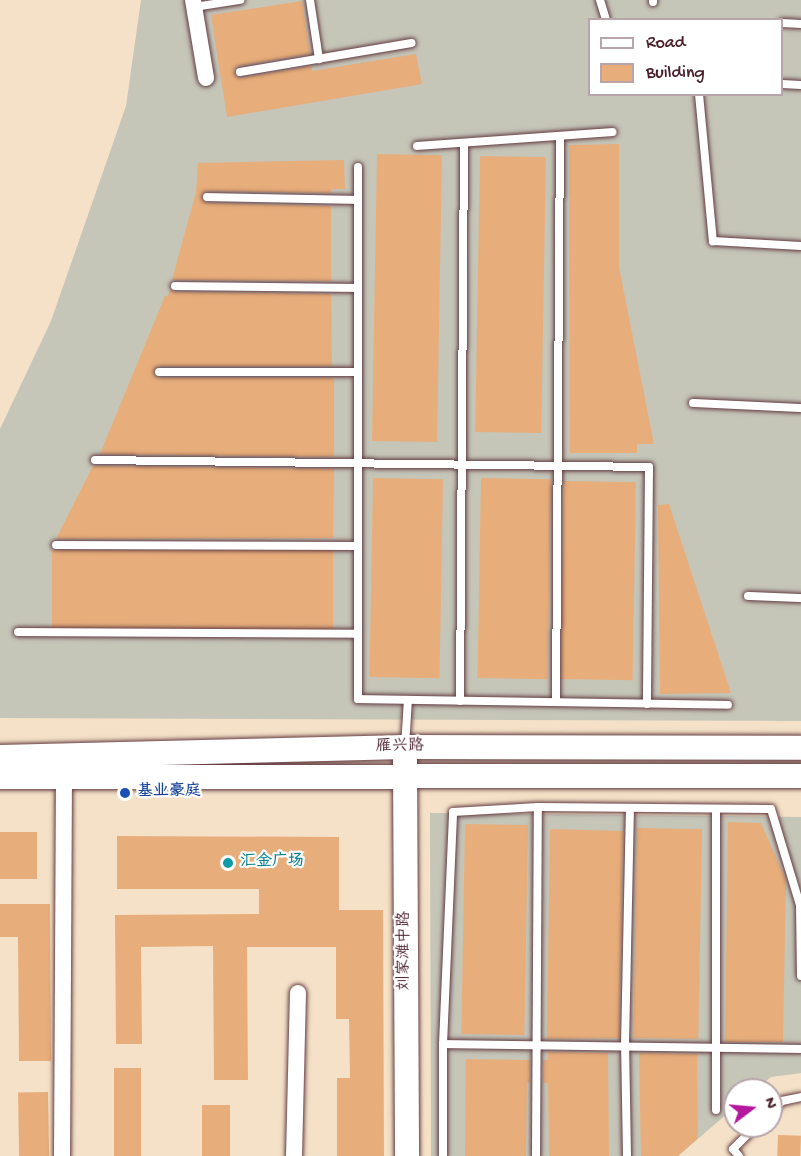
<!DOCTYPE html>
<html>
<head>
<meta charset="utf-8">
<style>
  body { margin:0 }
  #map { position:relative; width:801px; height:1156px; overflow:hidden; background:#f4e1c7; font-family:"Gochi Hand","LXGW WenKai TC",sans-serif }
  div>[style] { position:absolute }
  .industrial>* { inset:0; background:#c5c5b8 }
  .building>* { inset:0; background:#e7ae7b; transform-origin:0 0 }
  .roads { filter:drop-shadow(0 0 2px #643c42) drop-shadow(0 0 2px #643c42) }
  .lane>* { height:8px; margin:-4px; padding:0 4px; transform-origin:4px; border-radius:4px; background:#fff }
  .street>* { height:16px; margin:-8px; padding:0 8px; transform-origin:8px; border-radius:8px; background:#fff }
  .secondary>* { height:24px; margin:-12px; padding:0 12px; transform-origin:12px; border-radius:12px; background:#fff }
  .dots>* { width:16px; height:16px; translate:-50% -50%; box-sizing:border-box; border:3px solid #fff; border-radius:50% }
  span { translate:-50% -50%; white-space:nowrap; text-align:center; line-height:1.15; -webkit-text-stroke:4.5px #fff; paint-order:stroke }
  .street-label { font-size:16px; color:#4a1f2b }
  .transit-label { font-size:16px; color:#164399; font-weight:700 }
  .left { translate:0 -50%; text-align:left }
  .culture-label { font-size:16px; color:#0d838f; font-weight:700 }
  .legend { position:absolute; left:588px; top:18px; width:195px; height:78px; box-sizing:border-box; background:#fff; border:2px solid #b7a5aa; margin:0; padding:8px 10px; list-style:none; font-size:18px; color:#4a1f2b }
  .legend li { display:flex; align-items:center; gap:12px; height:30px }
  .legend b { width:30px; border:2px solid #b7a5aa }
  .north { position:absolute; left:723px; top:1078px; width:60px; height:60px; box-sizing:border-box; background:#fff; border:2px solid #b7a5aa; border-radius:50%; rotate:74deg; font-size:16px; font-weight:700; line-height:24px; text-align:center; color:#4a1f2b }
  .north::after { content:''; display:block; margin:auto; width:21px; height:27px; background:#b5179e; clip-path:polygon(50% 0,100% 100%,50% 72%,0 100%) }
</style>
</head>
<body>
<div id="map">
  <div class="industrial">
    <div style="clip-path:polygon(evenodd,141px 0,801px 0,801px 721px,0 718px,0 429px,51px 321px,126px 106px,141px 0,590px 20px,782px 20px,782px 94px,590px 94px,590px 20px)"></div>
    <div style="clip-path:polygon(430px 813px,801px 817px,801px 1073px,771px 1077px,755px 1090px,735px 1090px,735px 1107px,678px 1156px,431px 1156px)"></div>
  </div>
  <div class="building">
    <div style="clip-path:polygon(302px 1px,310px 54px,238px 66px,234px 70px,236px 76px,241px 78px,312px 66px,312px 71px,416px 54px,422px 84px,227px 117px,211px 15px)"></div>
    <div style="clip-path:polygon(619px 144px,619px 267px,654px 444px,637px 444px,637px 453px,570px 453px,569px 145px)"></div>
    <div style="left:377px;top:154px;width:65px;height:287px;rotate:1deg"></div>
    <div style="left:480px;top:156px;width:66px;height:276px;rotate:1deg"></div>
    <div style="clip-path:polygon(344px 160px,345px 189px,331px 189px,331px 193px,207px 191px,201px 196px,207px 203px,331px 206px,331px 281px,172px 280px,196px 192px,198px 163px)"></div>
    <div style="clip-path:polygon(170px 290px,175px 292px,331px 294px,332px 366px,159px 366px,153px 373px,159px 378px,332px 378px,334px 381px,334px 457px,100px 454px,165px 296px,168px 296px)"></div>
    <div style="clip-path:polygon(93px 466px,334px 469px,333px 538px,56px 539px)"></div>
    <div style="left:373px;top:478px;width:70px;height:199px;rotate:1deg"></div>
    <div style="left:481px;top:478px;width:70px;height:200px;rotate:1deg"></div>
    <div style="left:564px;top:481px;width:72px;height:198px;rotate:1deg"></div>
    <div style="clip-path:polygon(669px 504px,731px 693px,660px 694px,658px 505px)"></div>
    <div style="left:52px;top:550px;width:281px;height:81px"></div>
    <div style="clip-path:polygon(728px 822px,761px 823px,786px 880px,783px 1042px,725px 1042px)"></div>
    <div style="left:465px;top:824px;width:63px;height:210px;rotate:1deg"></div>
    <div style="left:637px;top:828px;width:65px;height:210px;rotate:1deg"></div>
    <div style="clip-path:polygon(550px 829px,623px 831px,619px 1038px,548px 1039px,547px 1037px)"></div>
    <div style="left:0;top:832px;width:37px;height:47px"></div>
    <div style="clip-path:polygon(117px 836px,339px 837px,339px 910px,383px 910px,384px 1156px,337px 1156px,337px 1078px,350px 1078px,349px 1019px,336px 1019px,336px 947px,247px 947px,248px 1080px,214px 1080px,213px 946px,141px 947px,142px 1044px,116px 1044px,115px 915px,259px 914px,259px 889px,117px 889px)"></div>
    <div style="clip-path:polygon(0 904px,50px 904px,51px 1061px,19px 1061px,18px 937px,0 937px)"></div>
    <div style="clip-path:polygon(548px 1052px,608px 1053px,609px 1156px,549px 1156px,548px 1083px,543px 1083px,543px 1060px,548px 1060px)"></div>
    <div style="clip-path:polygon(639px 1053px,697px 1054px,698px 1138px,678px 1156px,641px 1156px)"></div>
    <div style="clip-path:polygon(466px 1059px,530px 1060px,530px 1083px,527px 1082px,526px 1156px,465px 1156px)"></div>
    <div style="left:114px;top:1068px;width:27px;height:88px"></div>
    <div style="left:48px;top:1092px;width:64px;height:30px;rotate:89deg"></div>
    <div style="left:202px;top:1105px;width:28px;height:51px"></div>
    <div style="left:778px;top:1135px;width:23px;height:21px;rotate:2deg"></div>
  </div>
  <div class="roads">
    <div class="lane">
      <div style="left:310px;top:0;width:60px;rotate:81.3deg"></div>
      <div style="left:600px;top:0;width:21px;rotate:73deg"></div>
      <div style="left:653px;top:2px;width:2px;rotate:-90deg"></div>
      <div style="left:194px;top:7px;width:47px;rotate:-8.7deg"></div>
      <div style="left:782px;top:23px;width:19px;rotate:3deg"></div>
      <div style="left:240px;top:72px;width:174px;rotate:-9.6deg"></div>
      <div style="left:782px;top:84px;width:19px;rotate:3deg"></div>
      <div style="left:699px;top:94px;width:148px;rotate:84.6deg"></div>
      <div style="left:713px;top:241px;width:88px;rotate:3.3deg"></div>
      <div style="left:417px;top:146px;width:196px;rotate:-4.1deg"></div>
      <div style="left:358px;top:167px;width:532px;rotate:90deg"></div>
      <div style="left:358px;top:699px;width:370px;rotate:0.9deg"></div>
      <div style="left:207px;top:197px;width:151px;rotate:1.1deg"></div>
      <div style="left:175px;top:286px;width:183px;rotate:0.6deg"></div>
      <div style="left:159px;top:372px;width:199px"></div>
      <div style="left:693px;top:403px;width:108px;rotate:2.7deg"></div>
      <div style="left:95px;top:460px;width:554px;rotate:0.72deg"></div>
      <div style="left:649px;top:467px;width:237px;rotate:90.5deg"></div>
      <div style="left:56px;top:545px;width:302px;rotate:0.2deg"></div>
      <div style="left:748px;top:596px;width:53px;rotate:2.2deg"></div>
      <div style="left:18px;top:632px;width:340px;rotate:0.3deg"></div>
      <div style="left:460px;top:701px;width:558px;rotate:-89.59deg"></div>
      <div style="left:556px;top:702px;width:566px;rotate:-89.6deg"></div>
      <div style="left:405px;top:746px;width:46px;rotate:-86.3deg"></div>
      <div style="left:716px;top:810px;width:300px;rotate:90deg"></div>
      <div style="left:443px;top:1044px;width:358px;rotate:0.8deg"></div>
      <div style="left:771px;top:1111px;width:15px;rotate:-42deg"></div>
      <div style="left:782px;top:1101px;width:19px;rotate:-12deg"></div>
      <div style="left:443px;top:1156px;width:112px;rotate:-90deg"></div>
      <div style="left:443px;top:1044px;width:232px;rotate:-87.5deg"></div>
      <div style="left:453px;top:812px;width:85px;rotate:-3.4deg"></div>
      <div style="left:538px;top:807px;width:233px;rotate:0.5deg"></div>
      <div style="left:771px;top:809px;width:100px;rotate:73.2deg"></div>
      <div style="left:800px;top:905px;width:71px;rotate:89.2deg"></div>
      <div style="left:536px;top:1156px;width:349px;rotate:-89.7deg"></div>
      <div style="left:627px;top:1156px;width:111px;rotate:-91deg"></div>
      <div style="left:625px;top:1045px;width:236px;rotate:-88.8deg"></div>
      <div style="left:739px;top:1156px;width:9px;rotate:-131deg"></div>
      <div style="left:733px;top:1149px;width:33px;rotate:-45deg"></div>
    </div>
    <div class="street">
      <div style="left:193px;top:0;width:79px;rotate:80.5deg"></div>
      <div style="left:62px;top:1156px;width:389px;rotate:-89.7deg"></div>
      <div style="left:294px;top:1156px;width:163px;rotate:-88.6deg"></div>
    </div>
    <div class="secondary">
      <div style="left:0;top:757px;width:405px;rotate:-1.4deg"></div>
      <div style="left:405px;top:747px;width:396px;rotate:0.1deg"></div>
      <div style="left:405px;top:761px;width:395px;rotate:89.7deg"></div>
      <div style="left:0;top:777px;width:801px;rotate:-0.07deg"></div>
    </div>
  </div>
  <div class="dots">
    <div style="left:125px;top:793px;background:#1a4fb4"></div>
    <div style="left:228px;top:863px;background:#0f9aa8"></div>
  </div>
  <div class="street-label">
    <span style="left:400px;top:748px;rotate:-1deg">雁兴路</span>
    <span style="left:406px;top:951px;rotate:-90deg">刘家滩中路</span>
  </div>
  <div class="transit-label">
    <span class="left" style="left:137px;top:793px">基业豪庭</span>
  </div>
  <div class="culture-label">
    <span class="left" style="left:240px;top:863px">汇金广场</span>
  </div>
  <ul class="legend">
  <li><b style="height:8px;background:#fff"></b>Road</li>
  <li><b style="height:16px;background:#e7ae7b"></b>Building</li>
  </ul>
  <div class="north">N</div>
</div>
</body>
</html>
